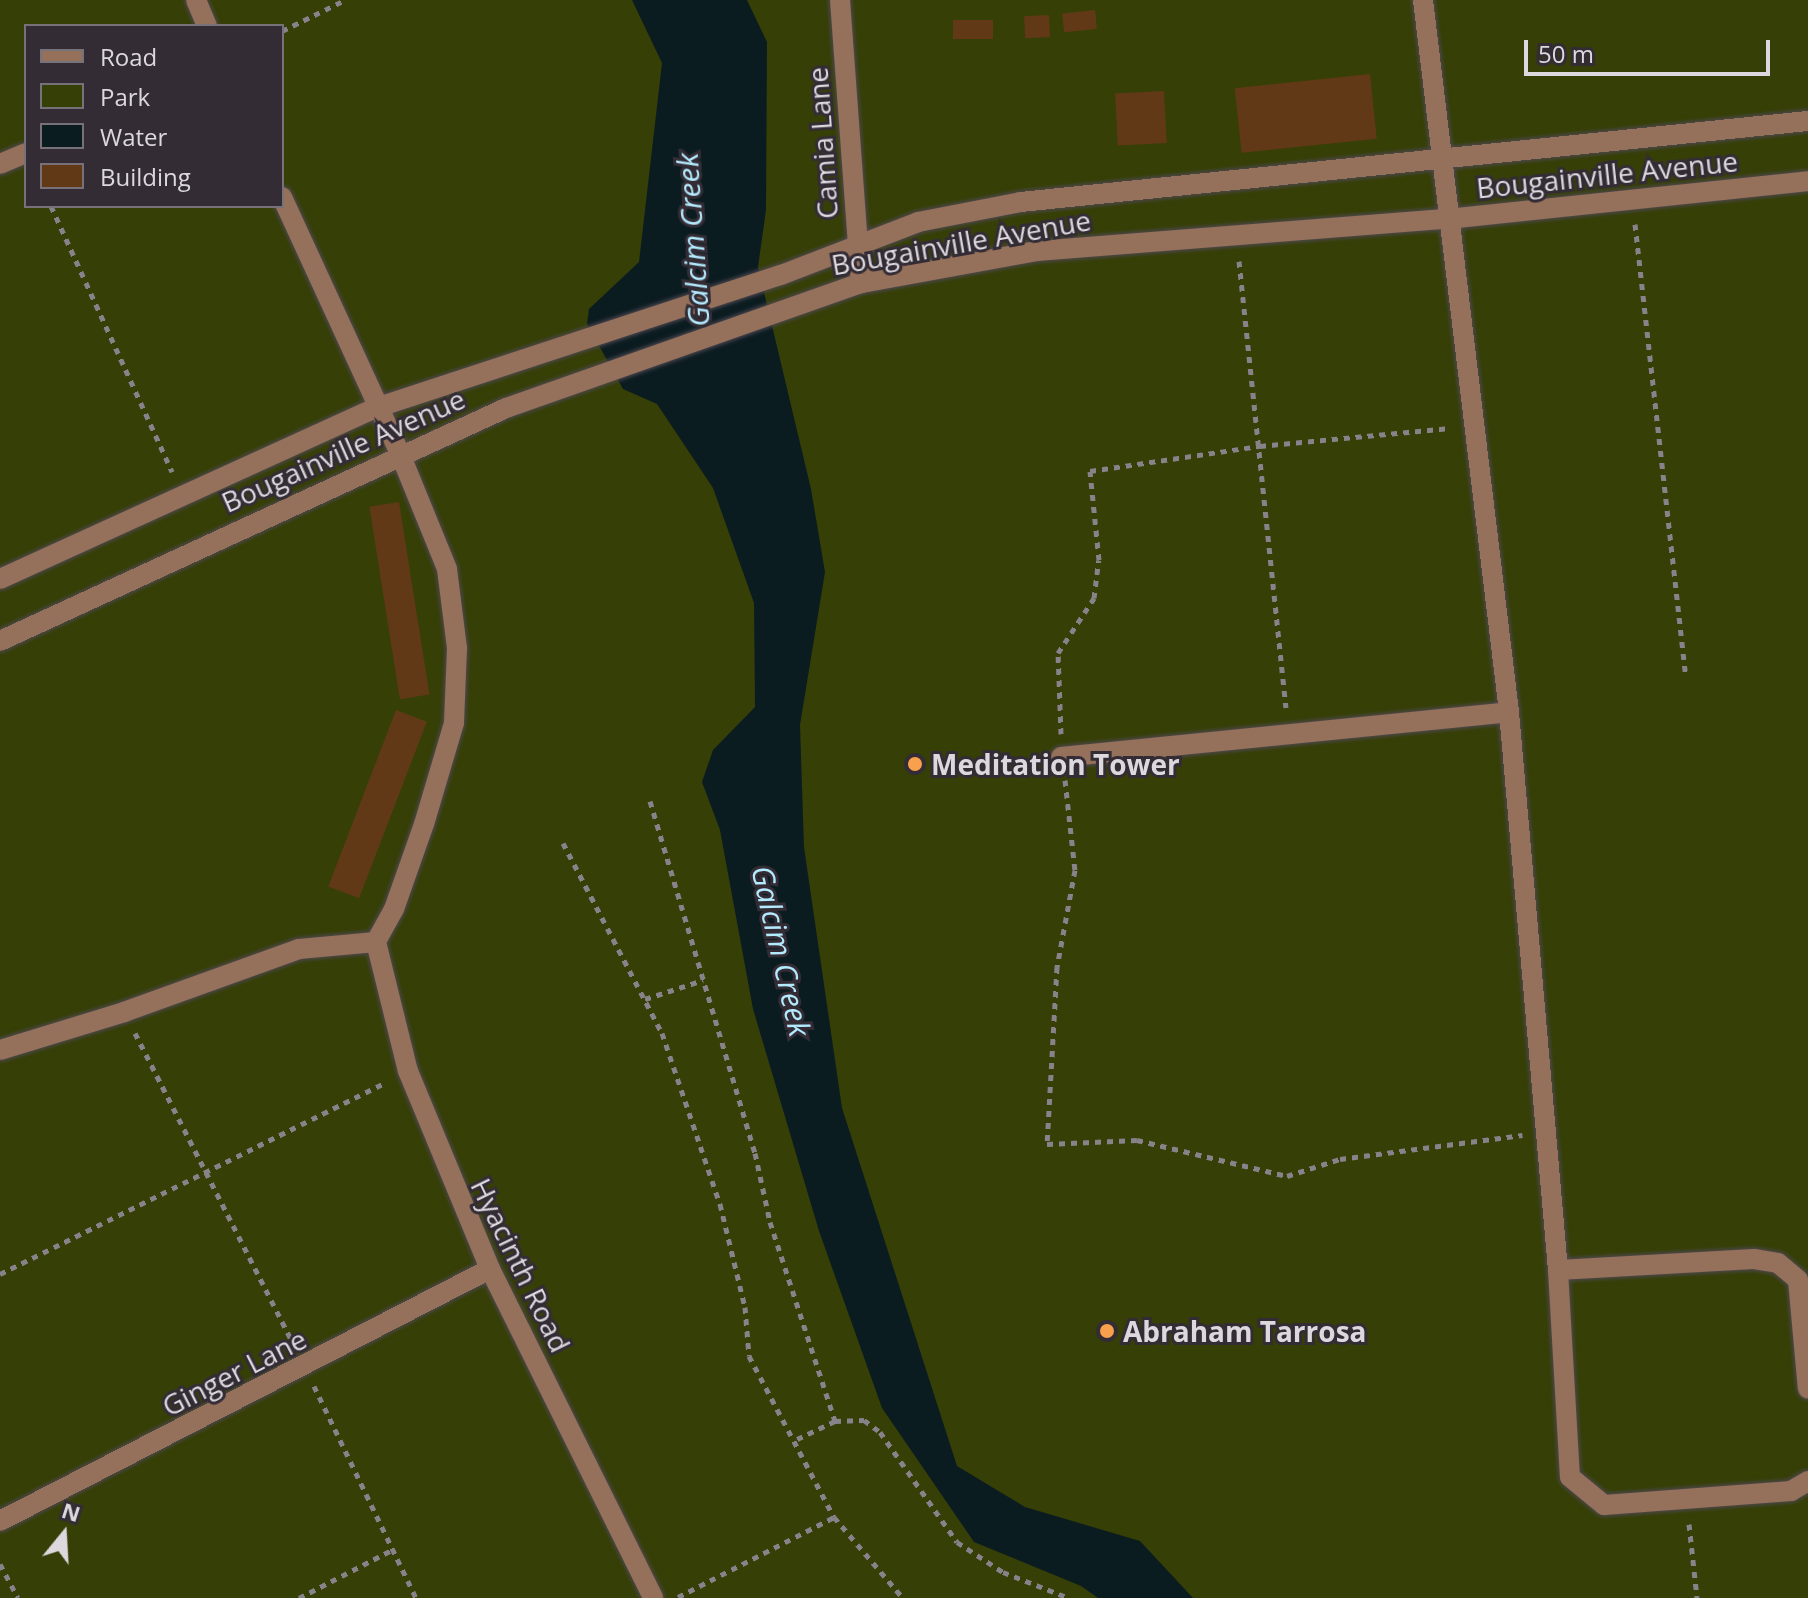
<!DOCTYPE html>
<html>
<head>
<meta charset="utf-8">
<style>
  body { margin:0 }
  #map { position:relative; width:1808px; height:1598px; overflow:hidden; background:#332c35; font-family:"Open Sans",sans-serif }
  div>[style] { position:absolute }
  .green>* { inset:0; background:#363f05 }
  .water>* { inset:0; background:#0b1c21 }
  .building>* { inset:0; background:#623917; transform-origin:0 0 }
  .path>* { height:5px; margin-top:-2.5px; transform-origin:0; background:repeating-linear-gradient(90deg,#88828a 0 6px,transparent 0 12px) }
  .roads { filter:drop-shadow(0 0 2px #4e4850) drop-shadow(0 0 2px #4e4850) }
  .minor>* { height:20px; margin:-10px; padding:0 10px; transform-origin:10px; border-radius:10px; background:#95705b }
  .dots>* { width:22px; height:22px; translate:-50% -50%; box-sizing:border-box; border:4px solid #332c35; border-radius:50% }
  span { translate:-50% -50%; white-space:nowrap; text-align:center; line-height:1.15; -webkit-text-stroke:6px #332c35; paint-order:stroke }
  .street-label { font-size:28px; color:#dcd8de }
  .poi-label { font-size:28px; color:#dcd8de; font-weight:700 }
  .left { translate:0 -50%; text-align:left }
  .water-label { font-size:30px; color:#b3eafd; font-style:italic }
  .legend { position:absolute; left:24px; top:24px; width:260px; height:184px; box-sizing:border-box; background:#332c35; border:2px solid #777179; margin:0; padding:10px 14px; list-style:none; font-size:24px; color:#dcd8de }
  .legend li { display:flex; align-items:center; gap:16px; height:40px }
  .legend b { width:40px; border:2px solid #777179 }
  .north { position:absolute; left:24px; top:1494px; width:80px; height:80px; -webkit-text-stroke:6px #332c35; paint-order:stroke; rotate:18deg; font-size:22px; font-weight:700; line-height:32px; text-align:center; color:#dcd8de }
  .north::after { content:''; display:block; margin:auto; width:28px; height:36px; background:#dcd8de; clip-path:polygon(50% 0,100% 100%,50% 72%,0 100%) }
  .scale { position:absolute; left:1524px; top:40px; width:246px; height:36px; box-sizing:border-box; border:4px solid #dcd8de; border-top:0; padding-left:10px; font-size:24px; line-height:28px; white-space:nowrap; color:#dcd8de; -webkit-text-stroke:6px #332c35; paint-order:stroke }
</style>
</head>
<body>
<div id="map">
  <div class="green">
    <div style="clip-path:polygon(evenodd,0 0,1808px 0,1808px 1598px,0 1598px,0 0,26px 26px,282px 26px,282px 206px,26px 206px,26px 26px)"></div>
  </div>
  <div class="water">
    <div style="clip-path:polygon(632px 0,747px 0,767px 42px,766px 210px,758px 267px,811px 489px,825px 572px,800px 725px,804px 847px,842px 1108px,957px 1466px,1025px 1507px,1140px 1541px,1193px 1598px,1098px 1598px,1081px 1586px,974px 1542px,882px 1408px,819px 1231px,753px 1009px,720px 830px,702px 782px,713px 750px,755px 707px,754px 603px,713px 488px,657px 404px,623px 389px,587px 324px,589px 309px,639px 262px,662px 63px)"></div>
  </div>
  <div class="building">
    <div style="left:1095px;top:10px;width:19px;height:33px;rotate:84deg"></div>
    <div style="left:1049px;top:15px;width:22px;height:25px;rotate:87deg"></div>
    <div style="left:993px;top:20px;width:19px;height:40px;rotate:90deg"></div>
    <div style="left:1370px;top:74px;width:65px;height:136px;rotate:84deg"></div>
    <div style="left:1164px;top:91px;width:52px;height:49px;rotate:87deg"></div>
    <div style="left:399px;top:502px;width:195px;height:30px;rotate:81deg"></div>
    <div style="left:396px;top:710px;width:33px;height:189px;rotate:21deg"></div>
  </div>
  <div class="path">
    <div style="left:282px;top:31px;width:70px;rotate:-26.2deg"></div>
    <div style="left:51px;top:206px;width:292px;rotate:65.5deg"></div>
    <div style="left:1635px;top:224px;width:455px;rotate:83.6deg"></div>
    <div style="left:1239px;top:261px;width:449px;rotate:84deg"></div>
    <div style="left:1061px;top:734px;width:81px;rotate:-92.1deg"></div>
    <div style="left:1058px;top:653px;width:66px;rotate:-56.8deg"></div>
    <div style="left:1094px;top:598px;width:38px;rotate:-83deg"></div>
    <div style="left:1099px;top:560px;width:89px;rotate:-95.8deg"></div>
    <div style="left:1090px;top:471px;width:172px;rotate:-8.4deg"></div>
    <div style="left:1260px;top:446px;width:191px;rotate:-5.4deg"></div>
    <div style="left:985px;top:772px;width:55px;rotate:-3.1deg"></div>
    <div style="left:1065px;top:780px;width:91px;rotate:83.7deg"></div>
    <div style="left:1075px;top:870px;width:99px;rotate:100.5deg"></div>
    <div style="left:1057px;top:967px;width:177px;rotate:93.2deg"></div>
    <div style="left:1047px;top:1144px;width:90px;rotate:-2.5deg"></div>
    <div style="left:1137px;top:1140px;width:154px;rotate:13.5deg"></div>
    <div style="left:1287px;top:1176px;width:56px;rotate:-17.8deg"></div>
    <div style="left:1340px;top:1159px;width:184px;rotate:-7.5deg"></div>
    <div style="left:650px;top:801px;width:367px;rotate:73.4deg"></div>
    <div style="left:755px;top:1153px;width:71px;rotate:77.7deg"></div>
    <div style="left:770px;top:1222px;width:209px;rotate:71.9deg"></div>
    <div style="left:835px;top:1421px;width:47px;rotate:154.5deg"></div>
    <div style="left:563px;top:843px;width:214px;rotate:62.5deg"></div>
    <div style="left:662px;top:1033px;width:181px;rotate:71.3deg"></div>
    <div style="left:720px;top:1204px;width:106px;rotate:76.4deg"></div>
    <div style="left:745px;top:1307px;width:49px;rotate:85.3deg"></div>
    <div style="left:749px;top:1356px;width:182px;rotate:62.2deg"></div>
    <div style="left:834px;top:1517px;width:106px;rotate:49.6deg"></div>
    <div style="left:645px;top:999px;width:61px;rotate:-18.1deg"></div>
    <div style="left:135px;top:1033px;width:346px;rotate:63deg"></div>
    <div style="left:0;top:1274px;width:431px;rotate:-26.4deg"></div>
    <div style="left:314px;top:1386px;width:235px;rotate:64.3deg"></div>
    <div style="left:835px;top:1421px;width:29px;rotate:-2deg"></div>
    <div style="left:864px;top:1420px;width:20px;rotate:37deg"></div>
    <div style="left:880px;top:1432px;width:134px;rotate:55deg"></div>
    <div style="left:957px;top:1542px;width:55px;rotate:33.1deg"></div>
    <div style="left:1003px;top:1572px;width:71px;rotate:21.5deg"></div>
    <div style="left:1689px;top:1524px;width:74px;rotate:83.8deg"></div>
    <div style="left:0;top:1564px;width:38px;rotate:62deg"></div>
    <div style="left:678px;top:1597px;width:175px;rotate:-27.1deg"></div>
    <div style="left:299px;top:1598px;width:105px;rotate:-27.3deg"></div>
  </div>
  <div class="roads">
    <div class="minor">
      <div style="left:196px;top:0;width:28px;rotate:67deg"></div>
      <div style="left:840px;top:0;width:284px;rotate:85.8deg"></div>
      <div style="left:1423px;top:0;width:717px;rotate:83.11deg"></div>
      <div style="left:1509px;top:712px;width:560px;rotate:84.98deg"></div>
      <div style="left:1558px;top:1270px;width:207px;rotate:86.7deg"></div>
      <div style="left:1570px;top:1477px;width:44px;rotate:39.5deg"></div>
      <div style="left:1604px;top:1505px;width:188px;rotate:-4.3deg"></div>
      <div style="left:1791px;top:1491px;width:20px;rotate:-30deg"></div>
      <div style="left:0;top:164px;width:28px;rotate:-23deg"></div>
      <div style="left:282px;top:197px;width:285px;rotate:65.3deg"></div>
      <div style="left:401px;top:456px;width:122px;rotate:67.8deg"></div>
      <div style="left:447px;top:569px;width:80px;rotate:82.8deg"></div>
      <div style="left:457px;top:648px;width:75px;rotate:92.3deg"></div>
      <div style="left:454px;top:723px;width:105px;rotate:106.5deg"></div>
      <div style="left:424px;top:824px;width:90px;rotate:109.4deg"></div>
      <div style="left:394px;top:909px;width:38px;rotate:119deg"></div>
      <div style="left:376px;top:942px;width:133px;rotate:76.1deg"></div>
      <div style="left:408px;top:1071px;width:214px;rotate:67.5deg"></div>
      <div style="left:490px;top:1269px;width:367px;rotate:63.6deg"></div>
      <div style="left:0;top:579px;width:413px;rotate:-24.5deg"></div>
      <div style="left:376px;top:408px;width:426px;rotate:-18.2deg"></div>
      <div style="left:781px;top:275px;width:147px;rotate:-21.1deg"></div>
      <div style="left:918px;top:222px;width:105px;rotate:-11deg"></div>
      <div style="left:1021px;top:202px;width:791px;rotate:-5.88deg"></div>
      <div style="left:0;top:641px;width:557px;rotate:-24.72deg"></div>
      <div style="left:506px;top:408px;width:376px;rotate:-19.4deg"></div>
      <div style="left:861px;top:283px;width:179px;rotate:-10.3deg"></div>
      <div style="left:1037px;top:251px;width:412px;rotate:-4.5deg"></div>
      <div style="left:1448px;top:219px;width:362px;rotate:-6deg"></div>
      <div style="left:1061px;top:757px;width:450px;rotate:-5.7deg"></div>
      <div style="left:0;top:1050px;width:130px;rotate:-17deg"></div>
      <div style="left:124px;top:1012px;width:186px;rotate:-19.8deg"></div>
      <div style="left:299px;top:949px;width:77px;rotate:-5.2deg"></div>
      <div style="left:1558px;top:1270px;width:196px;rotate:-3.2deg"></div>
      <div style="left:1754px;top:1259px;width:24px;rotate:9deg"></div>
      <div style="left:1778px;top:1263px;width:26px;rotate:40deg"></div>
      <div style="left:1798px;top:1280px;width:109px;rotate:84.8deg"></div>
      <div style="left:0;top:1521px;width:551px;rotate:-27.22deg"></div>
    </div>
  </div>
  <div class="dots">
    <div style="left:915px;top:764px;background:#f9a04c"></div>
    <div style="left:1107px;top:1331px;background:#f9a04c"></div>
  </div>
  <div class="street-label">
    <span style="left:822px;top:143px;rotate:-94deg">Camia Lane</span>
    <span style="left:1607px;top:174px;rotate:-6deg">Bougainville Avenue</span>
    <span style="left:961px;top:242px;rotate:-10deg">Bougainville Avenue</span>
    <span style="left:343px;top:450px;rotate:-24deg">Bougainville Avenue</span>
    <span style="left:521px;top:1265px;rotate:64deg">Hyacinth Road</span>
    <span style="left:234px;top:1372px;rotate:-27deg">Ginger Lane</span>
  </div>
  <div class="poi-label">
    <span class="left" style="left:931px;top:764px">Meditation Tower</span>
    <span class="left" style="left:1123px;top:1331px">Abraham Tarrosa</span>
  </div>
  <div class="water-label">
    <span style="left:693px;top:240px;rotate:-94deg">Galcim Creek</span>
    <span style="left:781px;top:951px;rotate:77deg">Galcim Creek</span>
  </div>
  <ul class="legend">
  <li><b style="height:10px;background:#95705b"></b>Road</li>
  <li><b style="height:22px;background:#363f05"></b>Park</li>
  <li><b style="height:22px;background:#0b1c21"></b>Water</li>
  <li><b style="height:22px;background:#623917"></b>Building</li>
  </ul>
  <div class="north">N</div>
  <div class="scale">50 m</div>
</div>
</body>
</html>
